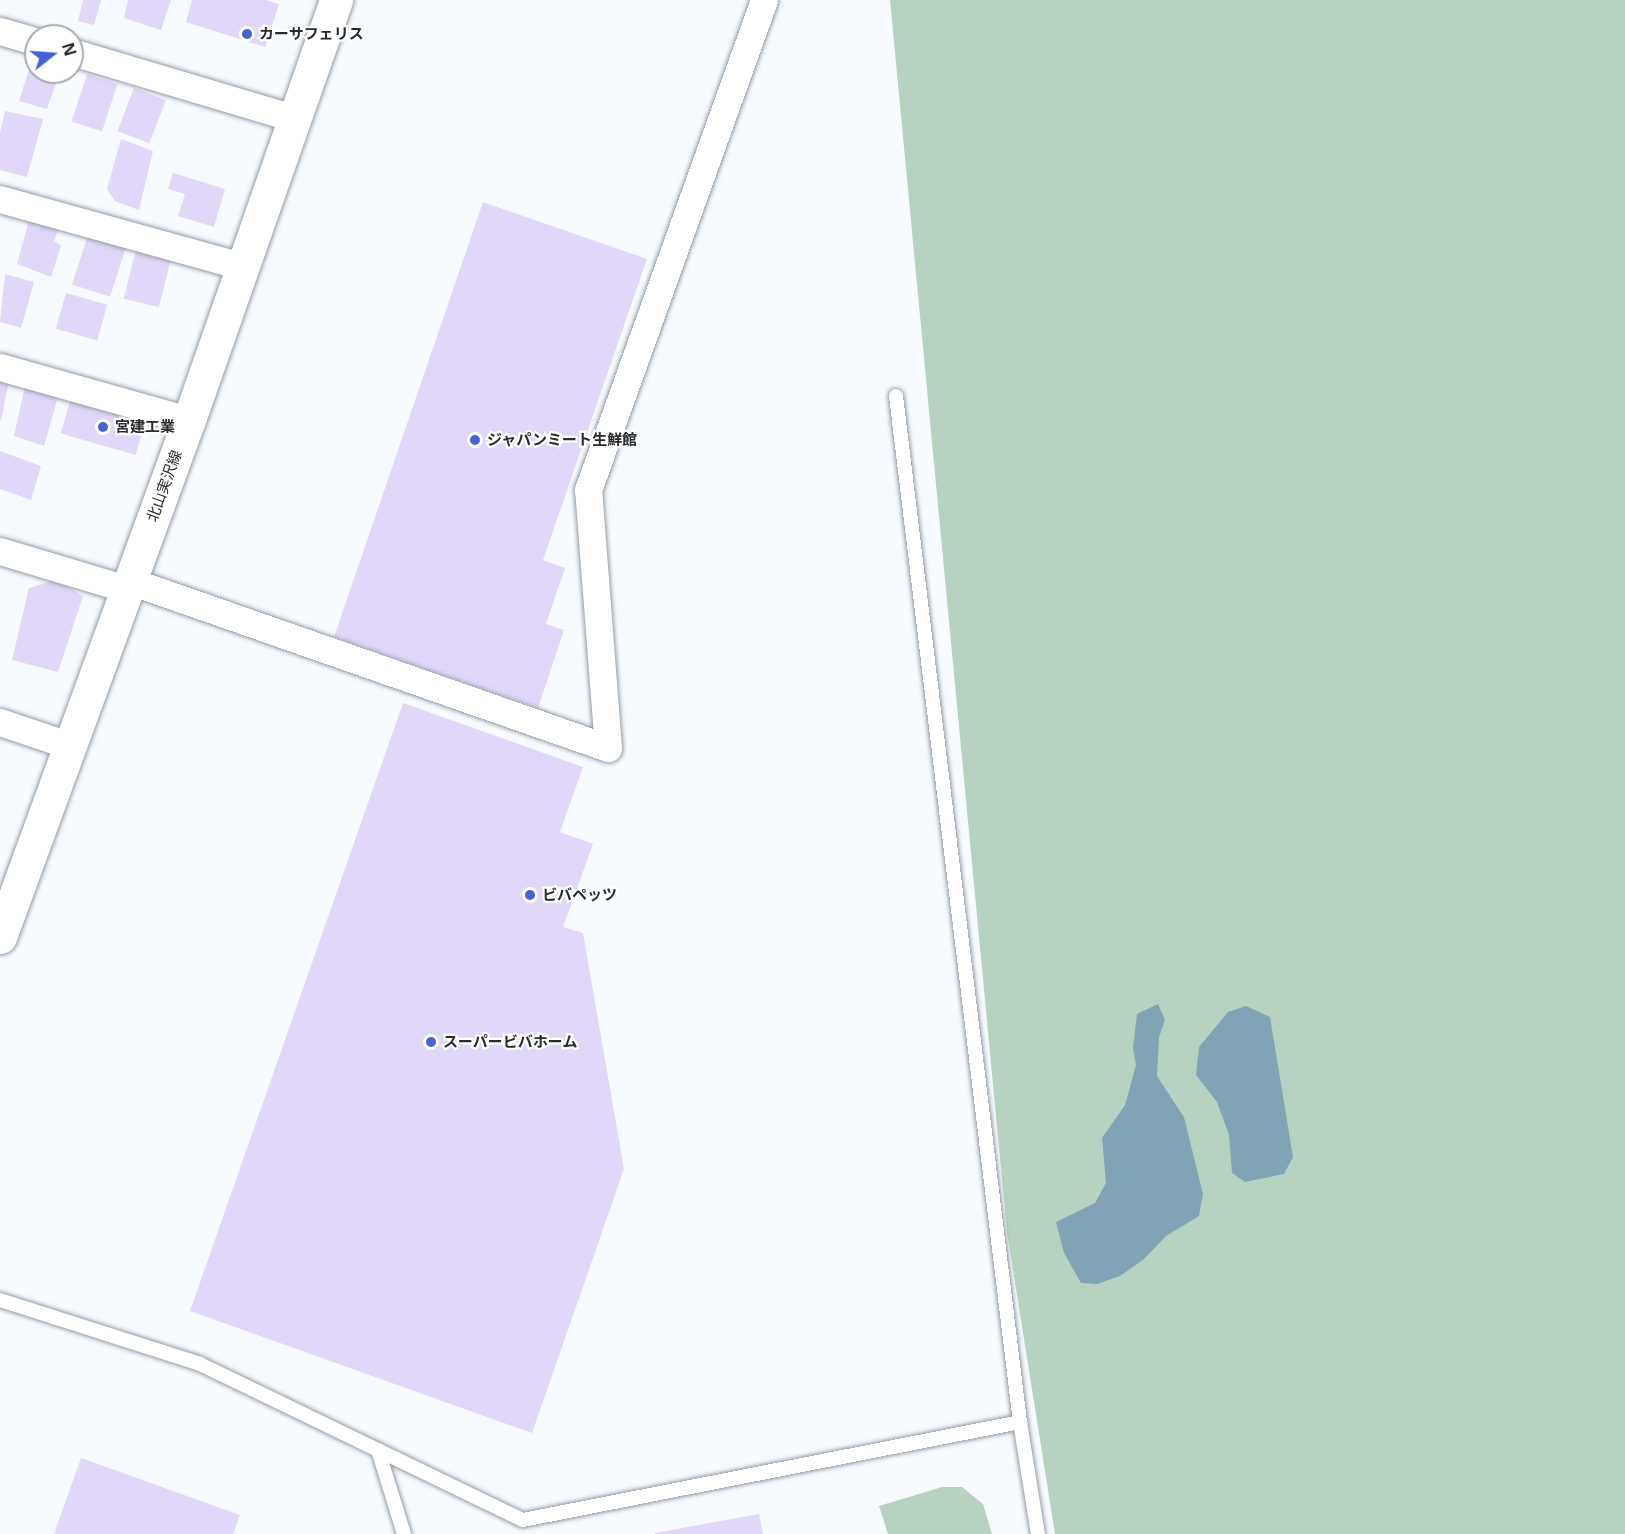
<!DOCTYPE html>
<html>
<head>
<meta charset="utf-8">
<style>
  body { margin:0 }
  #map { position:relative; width:1625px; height:1534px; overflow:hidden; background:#f7fbff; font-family:"Open Sans","Noto Sans JP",sans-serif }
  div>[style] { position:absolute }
  .green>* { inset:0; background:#b8d2c2 }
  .water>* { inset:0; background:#80a4b6 }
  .building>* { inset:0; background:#e1d7f9; transform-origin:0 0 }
  .roads { filter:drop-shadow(0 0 2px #939da4) drop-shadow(0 0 2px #939da4) }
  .lane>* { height:14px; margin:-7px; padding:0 7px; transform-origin:7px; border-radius:7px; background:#fff }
  .street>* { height:27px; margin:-13.5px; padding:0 13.5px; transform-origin:13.5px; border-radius:13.5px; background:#fff }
  .secondary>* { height:33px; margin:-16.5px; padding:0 16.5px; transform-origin:16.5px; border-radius:16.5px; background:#fff }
  .dots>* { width:16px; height:16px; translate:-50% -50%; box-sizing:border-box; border:3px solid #fff; border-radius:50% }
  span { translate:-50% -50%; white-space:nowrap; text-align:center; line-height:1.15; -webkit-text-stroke:4.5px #fff; paint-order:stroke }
  .poi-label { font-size:15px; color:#272b2e; font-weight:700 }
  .left { translate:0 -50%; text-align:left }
  .street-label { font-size:15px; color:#272b2e }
  .north { position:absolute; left:24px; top:24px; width:60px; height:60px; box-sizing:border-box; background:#fff; border:2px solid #a9aaab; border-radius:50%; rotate:73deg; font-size:16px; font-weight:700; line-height:24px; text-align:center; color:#272b2e }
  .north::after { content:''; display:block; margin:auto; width:21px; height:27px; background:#4462d5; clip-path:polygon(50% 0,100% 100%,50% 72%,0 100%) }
</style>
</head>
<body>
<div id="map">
  <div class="green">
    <div style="clip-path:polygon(890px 0,1625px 0,1625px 1534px,1055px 1534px,1007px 1232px)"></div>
    <div style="clip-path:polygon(942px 1487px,962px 1487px,983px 1504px,992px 1534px,888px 1534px,879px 1506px)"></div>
  </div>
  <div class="water">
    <div style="clip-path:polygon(1158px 1004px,1165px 1020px,1159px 1037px,1157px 1076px,1184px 1117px,1203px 1194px,1199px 1216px,1166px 1236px,1144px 1259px,1120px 1276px,1097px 1284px,1081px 1283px,1064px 1253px,1056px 1222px,1095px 1203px,1106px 1183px,1102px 1138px,1125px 1105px,1136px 1065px,1133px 1048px,1137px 1014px)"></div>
    <div style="clip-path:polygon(1246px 1006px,1270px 1017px,1293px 1157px,1284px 1174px,1245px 1182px,1232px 1173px,1229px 1135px,1217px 1102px,1196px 1075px,1199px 1047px,1228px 1012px)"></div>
  </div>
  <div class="building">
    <div style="clip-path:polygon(83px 0,101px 0,94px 25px,78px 21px)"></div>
    <div style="clip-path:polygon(128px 0,171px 0,161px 30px,124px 18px)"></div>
    <div style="clip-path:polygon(192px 0,266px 0,279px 4px,265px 47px,186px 22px)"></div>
    <div style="clip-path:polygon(34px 53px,36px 72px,60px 72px,47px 109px,19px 101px)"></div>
    <div style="left:87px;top:74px;width:32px;height:50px;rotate:18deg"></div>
    <div style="left:134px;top:88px;width:34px;height:46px;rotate:21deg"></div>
    <div style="clip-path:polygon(5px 111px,43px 119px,27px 177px,0 170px,0 133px)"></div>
    <div style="clip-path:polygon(121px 139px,153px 151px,139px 210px,115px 201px,107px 189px)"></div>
    <div style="clip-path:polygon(173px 173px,225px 189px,214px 227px,178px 216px,185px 194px,168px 189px)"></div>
    <div style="clip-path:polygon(483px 202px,647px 259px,543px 560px,565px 568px,546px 624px,564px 630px,538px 708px,334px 637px)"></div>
    <div style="clip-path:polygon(30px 217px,60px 226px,54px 241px,61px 246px,51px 277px,17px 264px)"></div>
    <div style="left:88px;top:235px;width:40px;height:52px;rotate:18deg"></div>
    <div style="left:136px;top:250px;width:36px;height:50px;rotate:14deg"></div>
    <div style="clip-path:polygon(5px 274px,34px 282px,21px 328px,0 322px)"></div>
    <div style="left:66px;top:293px;width:43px;height:37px;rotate:16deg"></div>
    <div style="clip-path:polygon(0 378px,9px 381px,1px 420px,0 420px)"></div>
    <div style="clip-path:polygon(25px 386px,58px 397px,44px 446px,14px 436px)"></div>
    <div style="left:71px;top:398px;width:78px;height:37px;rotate:16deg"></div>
    <div style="clip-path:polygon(0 451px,41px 466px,31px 500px,0 489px)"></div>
    <div style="clip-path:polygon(55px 580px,83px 596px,58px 672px,12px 660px,29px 588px)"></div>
    <div style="clip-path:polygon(403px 703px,583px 767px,560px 832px,593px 844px,563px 927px,583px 933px,624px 1169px,532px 1433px,190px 1311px)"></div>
    <div style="clip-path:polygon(81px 1458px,240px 1515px,233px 1534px,54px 1534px)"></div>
    <div style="clip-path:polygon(759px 1514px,763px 1534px,655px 1534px,655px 1533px)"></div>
  </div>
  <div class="roads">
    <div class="lane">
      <div style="left:896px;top:396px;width:1033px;rotate:83.11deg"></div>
      <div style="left:1020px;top:1422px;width:113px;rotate:80.9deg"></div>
      <div style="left:0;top:1300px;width:210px;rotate:17.7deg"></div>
      <div style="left:200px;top:1364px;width:359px;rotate:25.8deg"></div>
      <div style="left:523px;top:1520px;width:507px;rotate:-11.15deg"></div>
      <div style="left:378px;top:1450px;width:88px;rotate:72.8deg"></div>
    </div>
    <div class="street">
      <div style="left:0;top:31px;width:37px;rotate:16deg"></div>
      <div style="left:72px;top:52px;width:231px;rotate:16.6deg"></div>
      <div style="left:0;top:199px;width:251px;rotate:15.5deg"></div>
      <div style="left:0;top:367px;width:196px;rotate:15.7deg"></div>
      <div style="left:0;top:551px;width:133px;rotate:16.7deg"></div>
      <div style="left:130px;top:581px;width:506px;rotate:19.26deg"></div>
      <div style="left:608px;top:748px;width:259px;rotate:-94.4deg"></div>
      <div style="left:588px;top:490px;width:521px;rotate:-70.24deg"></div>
      <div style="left:0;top:722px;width:75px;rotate:18.7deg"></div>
    </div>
    <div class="secondary">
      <div style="left:0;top:937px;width:550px;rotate:-69.92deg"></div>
      <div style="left:189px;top:420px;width:445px;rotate:-70.7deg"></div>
    </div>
  </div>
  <div class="dots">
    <div style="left:247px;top:34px;background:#4462d5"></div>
    <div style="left:103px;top:427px;background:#4462d5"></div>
    <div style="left:475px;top:440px;background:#4462d5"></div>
    <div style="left:530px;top:895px;background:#4462d5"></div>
    <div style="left:431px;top:1042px;background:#4462d5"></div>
  </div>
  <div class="poi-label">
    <span class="left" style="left:259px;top:34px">カーサフェリス</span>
    <span class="left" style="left:115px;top:427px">宮建工業</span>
    <span class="left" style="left:487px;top:440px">ジャパンミート生鮮館</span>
    <span class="left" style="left:542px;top:895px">ビバペッツ</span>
    <span class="left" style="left:443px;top:1042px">スーパービバホーム</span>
  </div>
  <div class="street-label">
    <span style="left:164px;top:486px;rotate:-70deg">北山実沢線</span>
  </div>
  <div class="north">N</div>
</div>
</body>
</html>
